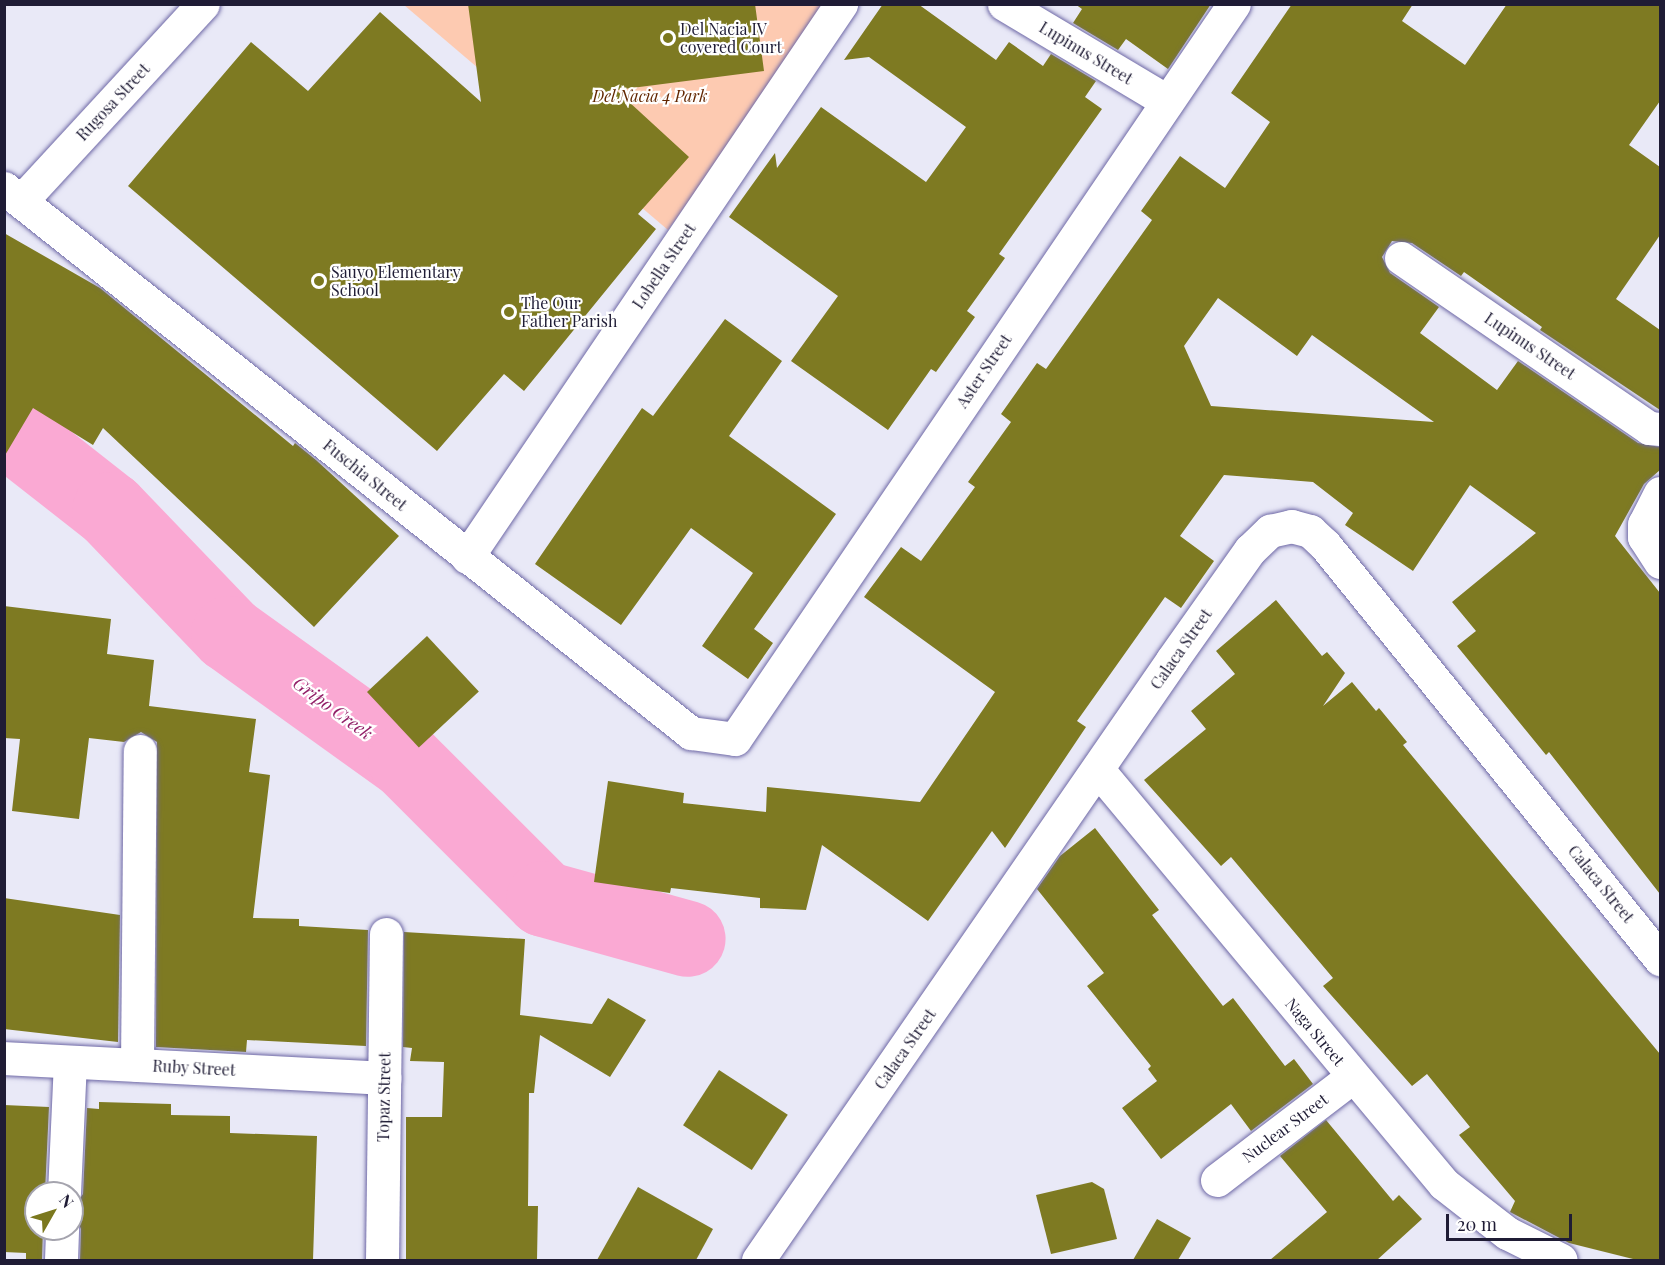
<!DOCTYPE html>
<html>
<head>
<meta charset="utf-8">
<style>
  body { margin:0 }
  #map { position:relative; width:1665px; height:1265px; overflow:hidden; background:#e9e9f7; font-family:"Playfair Display",serif }
  div>[style] { position:absolute }
  .green>* { inset:0; background:#fdcab1 }
  .river>* { height:76px; margin:-38px; padding:0 38px; transform-origin:38px; border-radius:38px; background:#faa9d3 }
  .building>* { inset:0; background:#7e7a22; transform-origin:0 0 }
  .roads { filter:drop-shadow(0 0 2px #6e68a6) drop-shadow(0 0 2px #6e68a6) }
  .minor>* { height:33px; margin:-16.5px; padding:0 16.5px; transform-origin:16.5px; border-radius:16.5px; background:#fff }
  .dots>* { width:16px; height:16px; translate:-50% -50%; box-sizing:border-box; border:3px solid #fff; border-radius:50% }
  span { translate:-50% -50%; white-space:nowrap; text-align:center; line-height:1.15; -webkit-text-stroke:4.5px #fff; paint-order:stroke }
  .poi-label { font-size:16px; color:#1f1c35 }
  .left { translate:0 -50%; text-align:left }
  .street-label { font-size:16px; color:#1f1c35 }
  .park-label { font-size:16px; color:#622600; font-style:italic }
  .water-label { font-size:18px; color:#911f67; font-style:italic }
  .frame { position:absolute; inset:0; border:6px solid #1f1c35; pointer-events:none }
  .north { position:absolute; left:24px; top:1181px; width:60px; height:60px; box-sizing:border-box; background:#fff; border:2px solid #a5a4ae; border-radius:50%; rotate:51deg; font-size:16px; font-weight:700; line-height:24px; text-align:center; color:#1f1c35 }
  .north::after { content:''; display:block; margin:auto; width:21px; height:27px; background:#7b781e; clip-path:polygon(50% 0,100% 100%,50% 72%,0 100%) }
  .scale { position:absolute; left:1446px; top:1214px; width:126px; height:27px; box-sizing:border-box; border:3px solid #1f1c35; border-top:0; padding-left:8px; font-size:18px; line-height:21px; white-space:nowrap; color:#1f1c35; -webkit-text-stroke:4px #fff; paint-order:stroke }
</style>
</head>
<body>
<div id="map">
  <div class="green">
    <div style="clip-path:polygon(404px 5px,829px 5px,668px 230px)"></div>
  </div>
  <div class="river">
    <div style="left:4px;top:427px;width:135px;rotate:38.1deg"></div>
    <div style="left:110px;top:510px;width:172px;rotate:46.2deg"></div>
    <div style="left:229px;top:634px;width:218px;rotate:35.7deg"></div>
    <div style="left:406px;top:761px;width:195px;rotate:45deg"></div>
    <div style="left:544px;top:899px;width:149px;rotate:15.5deg"></div>
  </div>
  <div class="building">
    <div style="clip-path:polygon(468px 4px,755px 4px,764px 71px,616px 90px,689px 157px,638px 214px,656px 229px,524px 391px,504px 374px,437px 451px,128px 186px,251px 42px,308px 91px,380px 12px,481px 102px)"></div>
    <div style="clip-path:polygon(883px 4px,918px 4px,996px 60px,1009px 42px,1043px 66px,1051px 54px,1096px 81px,1085px 97px,1102px 109px,999px 254px,1005px 258px,967px 311px,975px 317px,936px 372px,931px 369px,888px 430px,791px 361px,838px 296px,729px 217px,775px 153px,777px 168px,821px 107px,926px 182px,966px 127px,869px 57px,844px 60px)"></div>
    <div style="clip-path:polygon(1075px 4px,1211px 4px,1168px 69px,1126px 39px,1118px 50px,1073px 23px,1082px 9px)"></div>
    <div style="clip-path:polygon(evenodd,1292px 4px,1413px 4px,1402px 21px,1465px 65px,1507px 4px,1660px 4px,1660px 101px,1629px 145px,1660px 167px,1660px 235px,1616px 299px,1660px 330px,1660px 410px,1540px 330px,1542px 327px,1464px 272px,1461px 276px,1412px 243px,1392px 241px,1382px 257px,1390px 273px,1439px 307px,1420px 333px,1497px 390px,1518px 361px,1638px 443px,1660px 447px,1660px 470px,1644px 484px,1615px 536px,1660px 593px,1660px 894px,1549px 752px,1546px 755px,1457px 646px,1476px 631px,1452px 602px,1536px 533px,1470px 485px,1413px 571px,1345px 525px,1353px 513px,1313px 482px,1224px 475px,1180px 536px,1214px 561px,1181px 608px,1165px 597px,1077px 721px,1086px 727px,1005px 848px,992px 831px,928px 921px,822px 845px,806px 910px,760px 908px,760px 898px,671px 888px,670px 893px,594px 882px,608px 781px,684px 793px,683px 803px,766px 812px,767px 787px,920px 802px,995px 692px,864px 597px,901px 547px,921px 561px,975px 487px,968px 482px,1011px 422px,1001px 414px,1037px 363px,1046px 369px,1152px 220px,1141px 211px,1180px 156px,1225px 188px,1270px 122px,1231px 93px,1292px 4px,1218px 298px,1297px 356px,1312px 335px,1434px 422px,1211px 406px,1184px 346px,1218px 298px)"></div>
    <div style="clip-path:polygon(4px 233px,100px 288px,293px 446px,295px 443px,316px 460px,399px 536px,314px 627px,103px 428px,93px 445px,33px 408px,4px 457px)"></div>
    <div style="clip-path:polygon(725px 319px,782px 361px,729px 436px,836px 514px,754px 629px,773px 643px,748px 679px,702px 646px,753px 573px,691px 528px,621px 625px,535px 564px,642px 408px,653px 416px)"></div>
    <div style="clip-path:polygon(1276px 600px,1322px 656px,1327px 652px,1345px 673px,1323px 706px,1352px 682px,1376px 711px,1379px 708px,1407px 742px,1403px 745px,1660px 1054px,1660px 1260px,1637px 1260px,1569px 1243px,1510px 1212px,1515px 1201px,1459px 1135px,1470px 1127px,1427px 1074px,1412px 1086px,1323px 986px,1333px 978px,1231px 857px,1221px 866px,1144px 780px,1206px 729px,1191px 711px,1235px 674px,1216px 651px)"></div>
    <div style="clip-path:polygon(4px 606px,111px 619px,107px 654px,154px 660px,149px 706px,256px 719px,249px 772px,270px 775px,253px 918px,299px 919px,299px 926px,368px 930px,366px 1046px,247px 1040px,246px 1052px,156px 1047px,157px 742px,141px 732px,124px 742px,89px 738px,79px 819px,12px 811px,20px 739px,4px 738px)"></div>
    <div style="left:427px;top:636px;width:76px;height:82px;rotate:47deg"></div>
    <div style="clip-path:polygon(1095px 828px,1159px 910px,1152px 915px,1223px 1006px,1233px 998px,1285px 1066px,1294px 1059px,1313px 1084px,1251px 1131px,1231px 1104px,1161px 1159px,1122px 1108px,1157px 1081px,1148px 1069px,1151px 1066px,1087px 986px,1104px 973px,1037px 889px,1060px 856px)"></div>
    <div style="clip-path:polygon(4px 898px,120px 915px,118px 1042px,4px 1029px)"></div>
    <div style="clip-path:polygon(404px 932px,525px 939px,520px 1015px,592px 1024px,608px 998px,646px 1020px,610px 1077px,540px 1035px,534px 1093px,529px 1093px,528px 1206px,538px 1206px,537px 1260px,406px 1260px,406px 1117px,442px 1117px,444px 1062px,410px 1061px,412px 1048px,403px 1047px)"></div>
    <div style="left:719px;top:1070px;width:82px;height:66px;rotate:33deg"></div>
    <div style="clip-path:polygon(99px 1102px,171px 1104px,171px 1115px,230px 1116px,230px 1133px,317px 1136px,313px 1260px,80px 1260px,81px 1229px,72px 1210px,83px 1194px,87px 1108px,99px 1109px)"></div>
    <div style="clip-path:polygon(4px 1105px,49px 1107px,45px 1193px,36px 1193px,36px 1229px,43px 1229px,42px 1260px,26px 1260px,26px 1253px,4px 1252px)"></div>
    <div style="clip-path:polygon(1326px 1120px,1393px 1201px,1399px 1195px,1422px 1219px,1377px 1260px,1270px 1260px,1327px 1212px,1280px 1156px)"></div>
    <div style="clip-path:polygon(1092px 1182px,1104px 1189px,1117px 1239px,1051px 1254px,1036px 1195px)"></div>
    <div style="clip-path:polygon(638px 1187px,713px 1229px,696px 1260px,597px 1260px)"></div>
    <div style="clip-path:polygon(1157px 1219px,1191px 1238px,1178px 1260px,1133px 1260px)"></div>
  </div>
  <div class="roads">
    <div class="minor">
      <div style="left:1004px;top:4px;width:190px;rotate:30.8deg"></div>
      <div style="left:4px;top:188px;width:877px;rotate:38.43deg"></div>
      <div style="left:691px;top:733px;width:44px;rotate:7.8deg"></div>
      <div style="left:735px;top:739px;width:888px;rotate:-55.83deg"></div>
      <div style="left:23px;top:199px;width:265px;rotate:-47.3deg"></div>
      <div style="left:1401px;top:258px;width:301px;rotate:34.4deg"></div>
      <div style="left:1649px;top:428px;width:11px;rotate:5deg"></div>
      <div style="left:1660px;top:493px;width:35px;rotate:117deg"></div>
      <div style="left:1644px;top:524px;width:13px;rotate:90deg"></div>
      <div style="left:1644px;top:537px;width:30px;rotate:57deg"></div>
      <div style="left:467px;top:557px;width:668px;rotate:-55.93deg"></div>
      <div style="left:1099px;top:771px;width:538px;rotate:50.13deg"></div>
      <div style="left:1444px;top:1184px;width:80px;rotate:37.9deg"></div>
      <div style="left:1507px;top:1233px;width:60px;rotate:26.6deg"></div>
      <div style="left:4px;top:1058px;width:381px;rotate:3deg"></div>
      <div style="left:137px;top:1065px;width:314px;rotate:-89.5deg"></div>
      <div style="left:1217px;top:1180px;width:170px;rotate:-37.3deg"></div>
      <div style="left:64px;top:1193px;width:131px;rotate:-87.4deg"></div>
      <div style="left:61px;top:1260px;width:31px;rotate:-88deg"></div>
      <div style="left:382px;top:1260px;width:326px;rotate:-89.3deg"></div>
      <div style="left:758px;top:1260px;width:729px;rotate:-55.39deg"></div>
      <div style="left:1172px;top:660px;width:135px;rotate:-54.7deg"></div>
      <div style="left:1250px;top:550px;width:28px;rotate:-44deg"></div>
      <div style="left:1270px;top:531px;width:22px;rotate:-13deg"></div>
      <div style="left:1291px;top:526px;width:20px;rotate:15deg"></div>
      <div style="left:1310px;top:531px;width:21px;rotate:43deg"></div>
      <div style="left:1325px;top:545px;width:533px;rotate:51.02deg"></div>
    </div>
  </div>
  <div class="dots">
    <div style="left:668px;top:38px;background:#7b781e"></div>
    <div style="left:319px;top:281px;background:#7b781e"></div>
    <div style="left:509px;top:312px;background:#7b781e"></div>
  </div>
  <div class="poi-label">
    <span class="left" style="left:680px;top:38px">Del Nacia IV<br>covered Court</span>
    <span class="left" style="left:331px;top:281px">Sauyo Elementary<br>School</span>
    <span class="left" style="left:521px;top:312px">The Our<br>Father Parish</span>
  </div>
  <div class="street-label">
    <span style="left:1086px;top:53px;rotate:31deg">Lupinus Street</span>
    <span style="left:113px;top:102px;rotate:-47deg">Rugosa Street</span>
    <span style="left:664px;top:266px;rotate:-56deg">Lobella Street</span>
    <span style="left:1530px;top:346px;rotate:34deg">Lupinus Street</span>
    <span style="left:984px;top:371px;rotate:-56deg">Aster Street</span>
    <span style="left:365px;top:475px;rotate:39deg">Fuschia Street</span>
    <span style="left:1181px;top:649px;rotate:-55deg">Calaca Street</span>
    <span style="left:1601px;top:884px;rotate:51deg">Calaca Street</span>
    <span style="left:1315px;top:1032px;rotate:50deg">Naga Street</span>
    <span style="left:905px;top:1049px;rotate:-55deg">Calaca Street</span>
    <span style="left:194px;top:1068px;rotate:3deg">Ruby Street</span>
    <span style="left:384px;top:1097px;rotate:-89deg">Topaz Street</span>
    <span style="left:1285px;top:1128px;rotate:-37deg">Nuclear Street</span>
  </div>
  <div class="park-label">
    <span style="left:650px;top:96px">Del Nacia 4 Park</span>
  </div>
  <div class="water-label">
    <span style="left:333px;top:708px;rotate:36deg">Gripo Creek</span>
  </div>
  <div class="frame"></div>
  <div class="north">N</div>
  <div class="scale">20 m</div>
</div>
</body>
</html>
